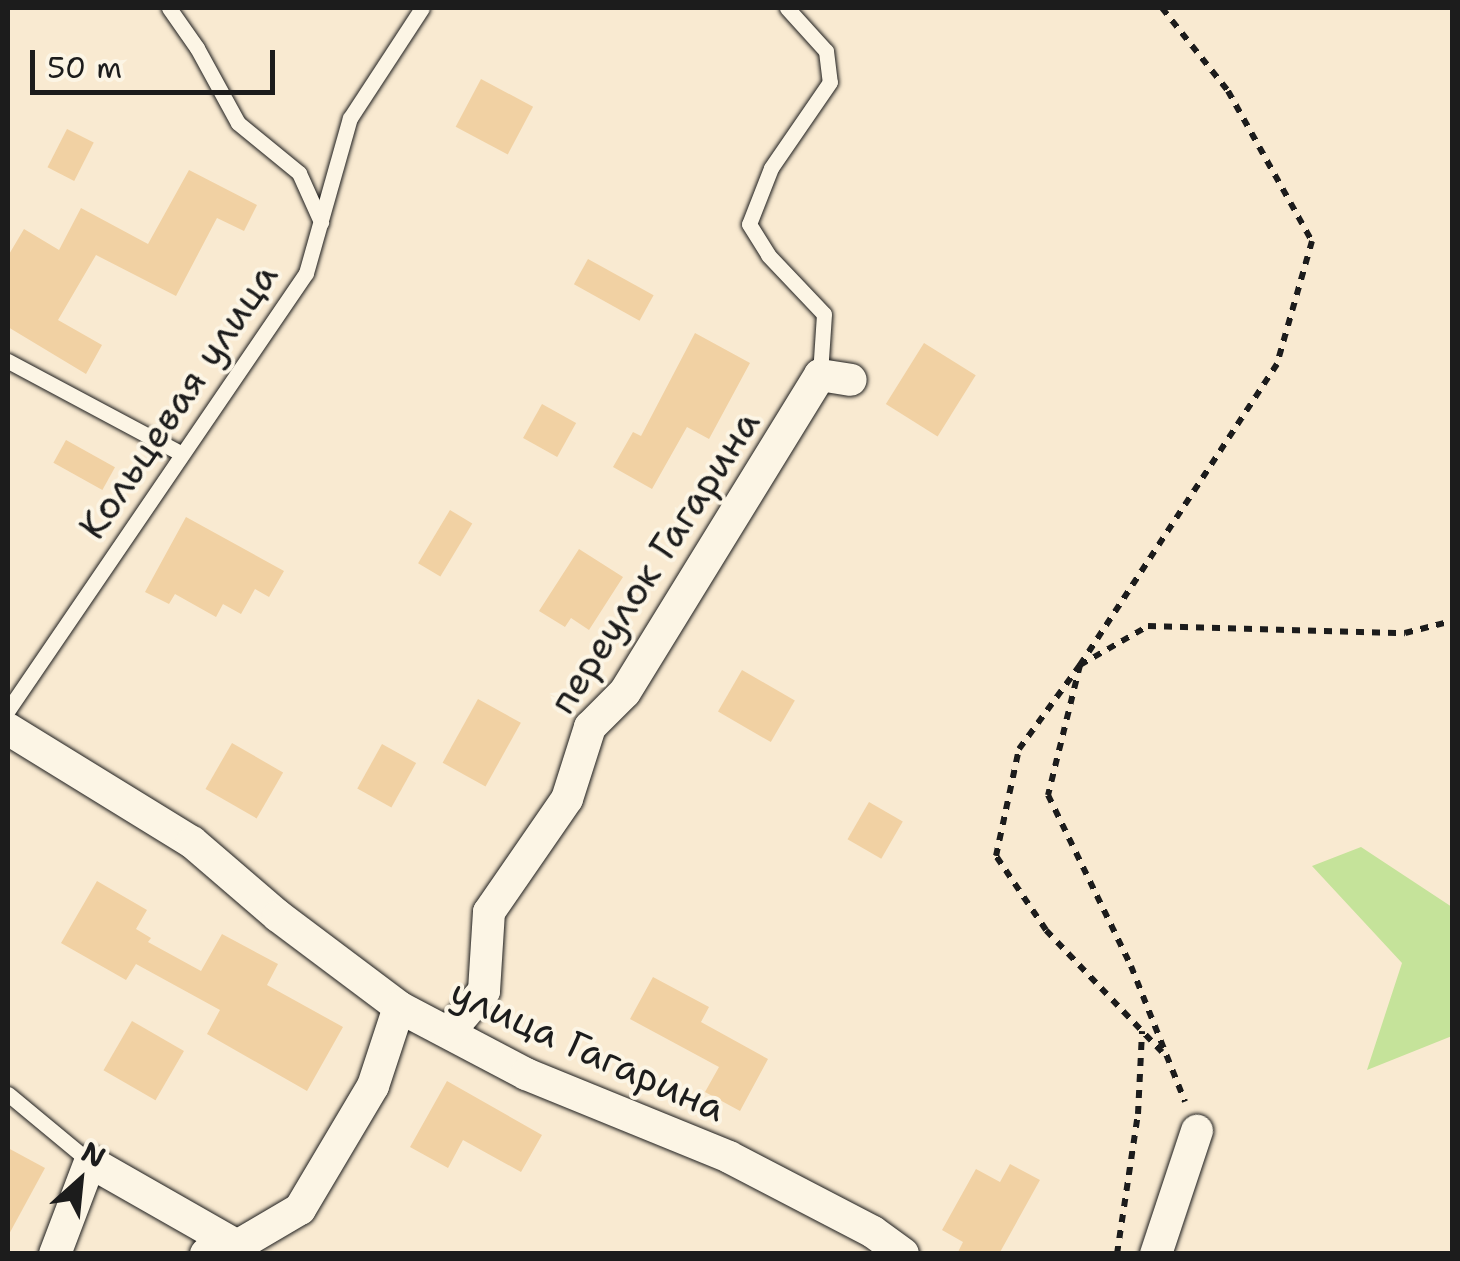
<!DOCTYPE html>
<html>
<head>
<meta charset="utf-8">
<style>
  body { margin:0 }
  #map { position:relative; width:1460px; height:1261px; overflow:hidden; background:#f9ead1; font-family:"Shantell Sans",sans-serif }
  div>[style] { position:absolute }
  .green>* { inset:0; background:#c5e39a }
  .building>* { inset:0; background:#f1d1a3; transform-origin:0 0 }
  .path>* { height:6px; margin-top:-3px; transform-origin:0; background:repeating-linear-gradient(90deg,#1c1c1c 0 8px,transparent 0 16px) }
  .roads { filter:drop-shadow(0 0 2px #1c1c1c) drop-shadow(0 0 2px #1c1c1c) }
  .service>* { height:15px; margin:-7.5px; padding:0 7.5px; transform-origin:7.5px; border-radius:7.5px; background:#fcf5e5 }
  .minor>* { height:32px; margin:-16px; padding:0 16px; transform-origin:16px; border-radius:16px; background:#fcf5e5 }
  span { translate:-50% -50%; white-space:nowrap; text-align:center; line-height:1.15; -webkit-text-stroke:8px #fcf5e5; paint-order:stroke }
  .street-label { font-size:38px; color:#1c1c1c }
  .frame { position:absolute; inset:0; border:10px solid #1c1c1c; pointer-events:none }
  .north { position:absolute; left:30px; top:1131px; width:100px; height:100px; -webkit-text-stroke:8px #fcf5e5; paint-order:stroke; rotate:27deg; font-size:28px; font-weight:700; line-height:40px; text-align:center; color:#1c1c1c }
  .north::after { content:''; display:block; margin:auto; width:35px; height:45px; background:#1c1c1c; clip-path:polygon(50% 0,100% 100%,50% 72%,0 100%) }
  .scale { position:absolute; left:30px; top:50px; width:245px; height:45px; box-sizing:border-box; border:5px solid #1c1c1c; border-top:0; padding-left:12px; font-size:30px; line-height:35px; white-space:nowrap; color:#1c1c1c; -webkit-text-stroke:8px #fcf5e5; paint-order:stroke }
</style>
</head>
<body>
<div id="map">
  <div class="green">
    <div style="clip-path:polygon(1361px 847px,1452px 907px,1452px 1036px,1367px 1070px,1402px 963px,1312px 866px)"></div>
  </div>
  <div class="building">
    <div style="left:481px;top:79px;width:59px;height:54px;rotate:28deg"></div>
    <div style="left:67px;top:129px;width:30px;height:43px;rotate:27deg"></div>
    <div style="clip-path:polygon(189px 170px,257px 205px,244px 231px,217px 218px,176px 296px,96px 255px,58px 320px,102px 345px,86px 374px,8px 327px,8px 256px,24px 229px,59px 250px,81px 208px,148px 244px)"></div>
    <div style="left:588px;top:259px;width:75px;height:29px;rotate:29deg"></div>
    <div style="clip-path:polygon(695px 333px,750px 363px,709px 439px,687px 427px,652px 489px,613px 467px,633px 432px,641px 436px)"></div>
    <div style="left:924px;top:343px;width:61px;height:72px;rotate:32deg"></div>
    <div style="left:542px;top:404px;width:39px;height:39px;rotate:29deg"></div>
    <div style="left:66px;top:440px;width:56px;height:26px;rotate:29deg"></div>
    <div style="left:450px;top:510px;width:26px;height:62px;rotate:31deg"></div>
    <div style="clip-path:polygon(186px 517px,284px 571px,269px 597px,255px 589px,241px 614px,223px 604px,216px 617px,175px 594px,169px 604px,145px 592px)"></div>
    <div style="clip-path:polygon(579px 549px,623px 577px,589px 630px,571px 618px,565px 627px,539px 611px)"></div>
    <div style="left:742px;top:670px;width:61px;height:48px;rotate:30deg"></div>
    <div style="left:478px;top:699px;width:49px;height:73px;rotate:29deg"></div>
    <div style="left:232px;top:743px;width:59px;height:53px;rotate:30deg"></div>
    <div style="left:382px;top:744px;width:39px;height:51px;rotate:29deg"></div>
    <div style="left:869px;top:802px;width:39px;height:43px;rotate:30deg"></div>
    <div style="clip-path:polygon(97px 881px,147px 910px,136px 929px,151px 938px,148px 942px,201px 971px,222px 934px,278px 964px,267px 985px,343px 1027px,307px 1091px,207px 1034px,220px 1010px,136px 964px,126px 980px,61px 943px)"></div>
    <div style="clip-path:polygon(653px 977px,709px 1007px,701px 1022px,768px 1059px,740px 1111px,705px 1092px,719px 1067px,630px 1019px)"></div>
    <div style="left:132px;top:1021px;width:60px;height:57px;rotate:30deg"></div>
    <div style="clip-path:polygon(447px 1081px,542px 1135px,521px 1172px,463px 1140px,448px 1168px,410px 1147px)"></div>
    <div style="clip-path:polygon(8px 1148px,45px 1168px,8px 1236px)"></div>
    <div style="clip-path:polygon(1010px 1164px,1040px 1180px,999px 1254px,957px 1254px,963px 1242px,942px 1230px,976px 1169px,1000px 1182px)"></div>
  </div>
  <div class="path">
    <div style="left:1162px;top:8px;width:106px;rotate:51.5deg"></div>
    <div style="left:1228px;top:91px;width:172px;rotate:60.8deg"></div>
    <div style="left:1312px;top:241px;width:128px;rotate:105.9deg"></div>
    <div style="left:1277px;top:364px;width:360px;rotate:123.2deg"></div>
    <div style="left:1080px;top:665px;width:134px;rotate:103.8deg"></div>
    <div style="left:1048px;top:795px;width:190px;rotate:64.1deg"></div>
    <div style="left:1131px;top:966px;width:146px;rotate:68.3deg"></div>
    <div style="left:1162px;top:1052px;width:168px;rotate:-133.6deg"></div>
    <div style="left:1046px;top:930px;width:89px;rotate:-124deg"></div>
    <div style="left:996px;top:856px;width:109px;rotate:-77.9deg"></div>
    <div style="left:1019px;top:749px;width:104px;rotate:-54deg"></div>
    <div style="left:1080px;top:665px;width:78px;rotate:-29.8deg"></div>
    <div style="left:1148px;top:626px;width:257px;rotate:1.6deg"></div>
    <div style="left:1405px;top:633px;width:49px;rotate:-14.3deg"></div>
    <div style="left:1117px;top:1254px;width:142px;rotate:-81.5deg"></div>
    <div style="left:1138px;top:1114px;width:83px;rotate:-87.2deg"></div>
  </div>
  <div class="roads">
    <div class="service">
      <div style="left:169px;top:8px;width:49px;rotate:55deg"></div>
      <div style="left:197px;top:48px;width:85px;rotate:61.3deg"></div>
      <div style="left:238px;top:123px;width:79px;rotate:39.3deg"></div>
      <div style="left:299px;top:173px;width:54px;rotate:65.8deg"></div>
      <div style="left:787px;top:8px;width:58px;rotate:47.8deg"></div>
      <div style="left:826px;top:51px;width:31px;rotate:83deg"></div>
      <div style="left:830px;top:82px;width:104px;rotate:124.5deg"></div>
      <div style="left:771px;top:168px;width:60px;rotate:111.4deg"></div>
      <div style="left:749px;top:224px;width:36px;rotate:58deg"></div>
      <div style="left:768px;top:255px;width:81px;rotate:46.5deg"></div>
      <div style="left:824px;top:314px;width:61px;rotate:93.8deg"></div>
      <div style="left:8px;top:361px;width:195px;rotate:28.1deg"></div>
      <div style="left:8px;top:710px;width:529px;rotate:-55.71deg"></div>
      <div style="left:306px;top:273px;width:161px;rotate:-74.2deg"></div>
      <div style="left:350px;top:118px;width:131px;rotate:-56.8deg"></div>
      <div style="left:8px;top:1094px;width:107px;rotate:39.7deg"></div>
    </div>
    <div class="minor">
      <div style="left:8px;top:729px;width:216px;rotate:31.6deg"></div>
      <div style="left:192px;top:842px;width:113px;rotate:40.7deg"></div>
      <div style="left:278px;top:916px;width:151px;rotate:36.9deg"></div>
      <div style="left:399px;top:1007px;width:144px;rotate:27.8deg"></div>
      <div style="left:526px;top:1074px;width:219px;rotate:22.2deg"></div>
      <div style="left:729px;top:1157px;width:162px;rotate:27.5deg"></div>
      <div style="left:873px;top:1232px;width:37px;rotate:36deg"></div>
      <div style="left:449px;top:1032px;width:54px;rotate:-49.5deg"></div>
      <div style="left:484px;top:991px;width:79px;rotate:-86.4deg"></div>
      <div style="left:489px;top:912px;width:137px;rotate:-55.4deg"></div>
      <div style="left:567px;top:799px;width:76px;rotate:-72.3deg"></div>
      <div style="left:590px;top:727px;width:49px;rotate:-45deg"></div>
      <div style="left:625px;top:692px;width:372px;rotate:-58.4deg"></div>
      <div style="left:820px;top:375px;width:31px;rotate:9deg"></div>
      <div style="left:55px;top:1254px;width:98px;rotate:-69.2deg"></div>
      <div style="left:90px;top:1162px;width:177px;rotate:29.7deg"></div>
      <div style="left:206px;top:1254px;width:32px;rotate:-14deg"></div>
      <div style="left:237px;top:1246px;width:73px;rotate:-30.4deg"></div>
      <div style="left:300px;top:1209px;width:143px;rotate:-59.3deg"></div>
      <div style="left:373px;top:1086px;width:83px;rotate:-71.8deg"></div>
      <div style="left:1156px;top:1254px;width:130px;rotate:-71.6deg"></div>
    </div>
  </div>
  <div class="street-label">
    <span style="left:178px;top:401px;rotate:-56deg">Кольцевая улица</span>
    <span style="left:654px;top:562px;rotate:-57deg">переулок Гагарина</span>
    <span style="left:588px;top:1050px;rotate:24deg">улица Гагарина</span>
  </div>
  <div class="frame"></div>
  <div class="north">N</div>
  <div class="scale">50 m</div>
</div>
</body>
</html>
